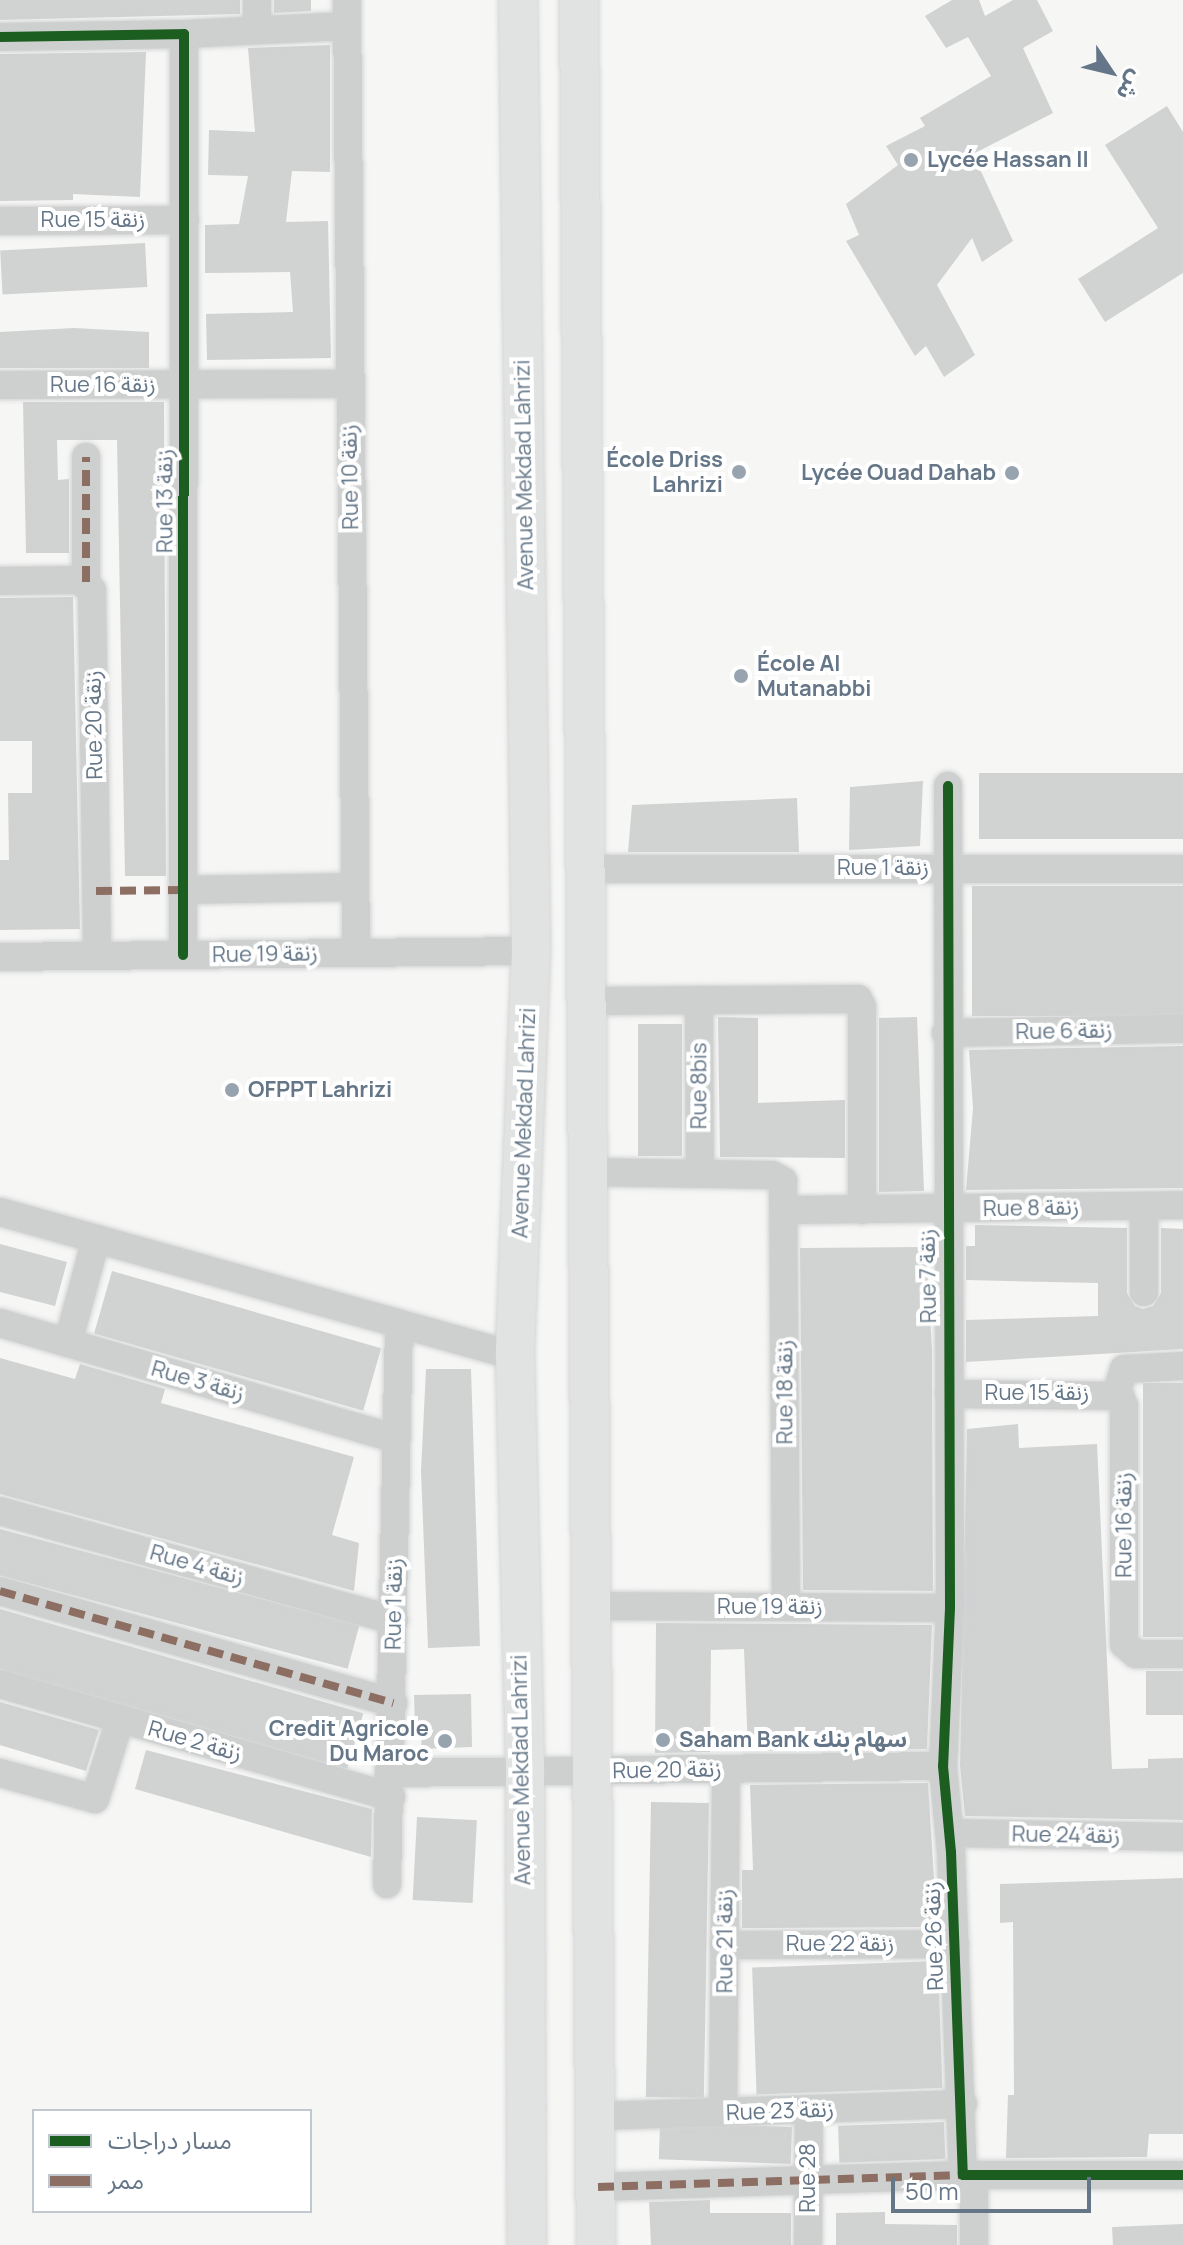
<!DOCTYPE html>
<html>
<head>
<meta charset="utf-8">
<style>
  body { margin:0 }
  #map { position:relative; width:1183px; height:2245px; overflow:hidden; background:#f6f6f5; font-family:Manrope,"Noto Sans Arabic",sans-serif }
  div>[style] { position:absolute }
  .building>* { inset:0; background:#d1d2d2; transform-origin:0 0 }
  .roads { filter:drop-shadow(0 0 2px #d3d4d5) drop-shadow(0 0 2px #d3d4d5) }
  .street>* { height:28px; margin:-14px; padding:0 14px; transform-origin:14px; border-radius:14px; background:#ced0d0 }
  .secondary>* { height:38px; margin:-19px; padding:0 19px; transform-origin:19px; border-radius:19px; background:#e1e2e2 }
  .quiet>* { height:8px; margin-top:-4px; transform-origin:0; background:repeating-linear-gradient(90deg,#8d6e63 0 16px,transparent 0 24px) }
  .cycleway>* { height:10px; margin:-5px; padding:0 5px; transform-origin:5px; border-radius:5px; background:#1b5e20 }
  .dots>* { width:22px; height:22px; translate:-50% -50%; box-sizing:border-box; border:4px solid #fff; border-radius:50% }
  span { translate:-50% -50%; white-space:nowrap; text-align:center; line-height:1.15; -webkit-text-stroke:8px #fff; paint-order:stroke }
  .poi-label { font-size:22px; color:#647687; font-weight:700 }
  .left { translate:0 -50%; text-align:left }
  .right { translate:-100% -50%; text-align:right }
  .street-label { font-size:22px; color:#647687 }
  .legend { position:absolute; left:32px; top:2109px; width:280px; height:104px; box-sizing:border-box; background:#fff; border:2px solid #c1c8cf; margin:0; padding:10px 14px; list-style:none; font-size:24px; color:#647687 }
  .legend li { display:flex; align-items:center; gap:16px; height:40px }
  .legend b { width:40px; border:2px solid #c1c8cf }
  .north { position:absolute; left:1071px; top:32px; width:80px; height:80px; -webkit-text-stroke:6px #fff; paint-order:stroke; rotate:125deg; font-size:22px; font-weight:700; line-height:32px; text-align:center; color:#647687 }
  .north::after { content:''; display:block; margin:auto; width:28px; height:36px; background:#647687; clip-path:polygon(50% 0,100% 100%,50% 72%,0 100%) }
  .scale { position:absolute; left:891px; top:2177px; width:200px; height:36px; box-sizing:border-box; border:4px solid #647687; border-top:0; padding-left:10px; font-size:24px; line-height:28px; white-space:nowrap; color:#647687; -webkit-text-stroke:6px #fff; paint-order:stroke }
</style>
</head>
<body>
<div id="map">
  <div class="building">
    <div style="clip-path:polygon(0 0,240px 0,240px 14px,0 20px)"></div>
    <div style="clip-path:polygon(274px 0,311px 0,311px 11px,274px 13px)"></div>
    <div style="clip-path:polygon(952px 0,979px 0,985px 16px,1013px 0,1037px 0,1053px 31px,1023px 48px,1053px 113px,973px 154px,1013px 241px,982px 262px,972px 238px,937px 285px,975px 355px,944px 377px,926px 346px,915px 356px,846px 241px,859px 235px,846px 204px,898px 165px,886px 146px,925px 126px,920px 118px,991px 76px,968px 37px,946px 48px,925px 16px)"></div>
    <div style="clip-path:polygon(330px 45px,330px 172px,292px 171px,286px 222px,328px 221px,331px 358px,207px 360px,206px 314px,293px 312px,290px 272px,205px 273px,205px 225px,239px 224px,248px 176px,208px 175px,209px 130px,255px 132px,248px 48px)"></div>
    <div style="clip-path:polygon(146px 52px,140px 197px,73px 194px,73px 200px,0 201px,0 54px)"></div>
    <div style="clip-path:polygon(1167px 106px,1183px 132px,1183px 273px,1105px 322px,1078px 279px,1158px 228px,1105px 145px)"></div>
    <div style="left:145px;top:243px;width:44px;height:145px;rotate:87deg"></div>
    <div style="clip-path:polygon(74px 328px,149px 332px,149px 368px,0 368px,0 332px)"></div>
    <div style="clip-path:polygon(23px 402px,164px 402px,166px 876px,125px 876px,117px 440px,57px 440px,58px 480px,69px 479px,69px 553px,26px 553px)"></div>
    <div style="clip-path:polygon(73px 597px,80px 929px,0 930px,0 860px,9px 860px,8px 793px,32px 793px,32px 741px,0 741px,0 598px)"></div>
    <div style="left:1183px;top:773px;width:66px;height:204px;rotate:90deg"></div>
    <div style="clip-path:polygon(923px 781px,920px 846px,849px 850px,850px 787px)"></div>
    <div style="clip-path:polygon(797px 798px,799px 852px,628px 852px,632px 805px)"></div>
    <div style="left:972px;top:886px;width:211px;height:130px"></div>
    <div style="clip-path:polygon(718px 1017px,758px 1018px,758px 1103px,845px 1100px,845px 1158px,720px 1157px)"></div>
    <div style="clip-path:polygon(917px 1017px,924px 1191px,879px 1192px,879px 1018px)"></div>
    <div style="left:638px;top:1024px;width:44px;height:132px"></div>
    <div style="clip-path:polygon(1183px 1046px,1183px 1188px,966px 1190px,973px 1108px,969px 1050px)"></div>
    <div style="clip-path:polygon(975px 1225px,1127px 1228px,1127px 1293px,1135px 1306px,1143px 1309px,1153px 1306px,1161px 1293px,1161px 1228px,1183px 1229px,1183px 1349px,966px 1362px,966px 1320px,1098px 1316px,1098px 1283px,966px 1280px,966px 1246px,975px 1246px)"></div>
    <div style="clip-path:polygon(0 1244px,67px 1262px,55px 1306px,0 1292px)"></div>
    <div style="clip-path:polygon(926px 1247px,932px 1349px,933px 1591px,803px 1590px,800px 1248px)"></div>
    <div style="left:112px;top:1271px;width:280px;height:65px;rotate:16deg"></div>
    <div style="clip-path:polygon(0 1358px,75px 1379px,80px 1364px,165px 1389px,161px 1403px,354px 1457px,332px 1535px,359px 1543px,354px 1591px,0 1494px)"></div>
    <div style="clip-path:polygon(426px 1369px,471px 1369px,480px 1646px,428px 1648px,421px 1471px)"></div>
    <div style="left:1183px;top:1383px;width:254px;height:40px;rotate:90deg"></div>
    <div style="clip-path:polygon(1018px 1424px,1019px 1448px,1097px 1444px,1112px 1769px,1148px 1768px,1148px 1759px,1183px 1758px,1183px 1820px,965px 1816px,960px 1766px,967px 1429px)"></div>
    <div style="left:0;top:1529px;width:372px;height:45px;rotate:15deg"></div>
    <div style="left:0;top:1609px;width:378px;height:58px;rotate:16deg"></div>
    <div style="clip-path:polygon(656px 1623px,932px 1625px,927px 1749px,748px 1751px,744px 1649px,711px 1650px,710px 1752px,655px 1753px)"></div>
    <div style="left:1146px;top:1671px;width:37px;height:44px"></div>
    <div style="clip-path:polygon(471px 1694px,472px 1747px,421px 1749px,422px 1734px,415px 1733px,414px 1695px)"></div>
    <div style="clip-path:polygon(0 1702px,99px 1730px,86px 1771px,0 1745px)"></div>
    <div style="clip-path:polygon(146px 1750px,372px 1809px,371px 1857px,135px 1789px)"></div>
    <div style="clip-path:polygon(928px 1783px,937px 1927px,742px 1928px,742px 1870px,753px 1870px,750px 1785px)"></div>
    <div style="left:651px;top:1802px;width:58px;height:295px;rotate:1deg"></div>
    <div style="left:417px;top:1817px;width:60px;height:83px;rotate:3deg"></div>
    <div style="clip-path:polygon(1183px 1878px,1183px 2134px,1149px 2134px,1147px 2157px,1006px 2158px,1008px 2095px,1014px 2095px,1013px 1922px,1000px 1923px,1000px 1884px)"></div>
    <div style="left:938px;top:1961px;width:127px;height:186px;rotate:88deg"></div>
    <div style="left:944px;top:2122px;width:37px;height:106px;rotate:88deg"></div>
    <div style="left:792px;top:2127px;width:37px;height:132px;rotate:92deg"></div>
    <div style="clip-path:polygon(710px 2200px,710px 2213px,791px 2213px,791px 2245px,651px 2245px,649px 2202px)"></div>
    <div style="clip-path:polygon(885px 2212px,885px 2224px,957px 2225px,957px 2245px,836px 2245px,836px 2213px)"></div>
    <div style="clip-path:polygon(1183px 2224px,1183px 2245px,1113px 2245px,1112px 2227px)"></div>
  </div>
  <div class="roads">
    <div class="street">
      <div style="left:347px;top:0;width:953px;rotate:89.46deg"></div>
      <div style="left:257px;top:30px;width:30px;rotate:-90deg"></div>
      <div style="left:184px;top:34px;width:163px;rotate:-2.8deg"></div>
      <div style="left:0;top:37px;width:184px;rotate:-0.9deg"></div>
      <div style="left:184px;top:34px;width:921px;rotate:90.06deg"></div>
      <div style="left:0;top:221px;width:185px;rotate:-0.3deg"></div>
      <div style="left:0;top:385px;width:349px;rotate:-0.2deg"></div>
      <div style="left:0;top:581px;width:79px;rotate:-0.7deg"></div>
      <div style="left:79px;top:580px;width:16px;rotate:38deg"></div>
      <div style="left:92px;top:590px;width:366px;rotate:89.2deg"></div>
      <div style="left:86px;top:582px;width:125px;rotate:-90deg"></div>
      <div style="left:948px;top:786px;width:822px;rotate:89.86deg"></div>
      <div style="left:950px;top:1608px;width:158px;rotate:92.5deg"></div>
      <div style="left:943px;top:1766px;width:86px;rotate:84.7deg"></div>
      <div style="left:951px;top:1852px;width:323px;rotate:87.9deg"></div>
      <div style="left:963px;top:2175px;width:220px"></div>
      <div style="left:583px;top:869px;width:600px"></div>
      <div style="left:183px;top:890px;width:172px;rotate:-1deg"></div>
      <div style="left:0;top:957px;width:531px;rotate:-0.65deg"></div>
      <div style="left:699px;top:1000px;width:173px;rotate:89.7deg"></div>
      <div style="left:584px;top:1001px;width:274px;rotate:-0.4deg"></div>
      <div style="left:858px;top:999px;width:9px;rotate:63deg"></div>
      <div style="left:862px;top:1007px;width:203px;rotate:90deg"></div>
      <div style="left:946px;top:1033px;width:237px;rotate:-1deg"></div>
      <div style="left:585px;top:1172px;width:187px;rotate:0.9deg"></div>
      <div style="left:772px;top:1175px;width:13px;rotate:29deg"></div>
      <div style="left:783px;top:1181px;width:426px;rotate:89.6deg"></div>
      <div style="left:784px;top:1210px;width:399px;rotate:-0.7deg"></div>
      <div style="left:0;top:1212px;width:535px;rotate:15.62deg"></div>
      <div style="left:1144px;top:1292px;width:86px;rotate:-90deg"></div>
      <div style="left:0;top:1323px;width:413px;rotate:16.3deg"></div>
      <div style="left:68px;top:1343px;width:108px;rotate:-74.9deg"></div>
      <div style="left:949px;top:1394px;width:171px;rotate:0.7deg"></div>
      <div style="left:1120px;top:1396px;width:11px;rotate:68deg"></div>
      <div style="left:1124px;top:1406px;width:238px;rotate:90deg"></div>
      <div style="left:1124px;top:1644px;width:16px;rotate:40deg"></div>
      <div style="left:1136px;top:1654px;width:47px"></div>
      <div style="left:1116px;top:1394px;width:26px;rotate:-72deg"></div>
      <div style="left:1124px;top:1369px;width:59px;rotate:-2.9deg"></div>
      <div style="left:0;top:1511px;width:409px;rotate:15.5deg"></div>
      <div style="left:0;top:1591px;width:409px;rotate:15.9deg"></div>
      <div style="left:590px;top:1606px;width:360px;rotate:0.3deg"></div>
      <div style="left:0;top:1684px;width:407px;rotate:16.1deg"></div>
      <div style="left:0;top:1773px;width:98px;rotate:15.3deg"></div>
      <div style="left:95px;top:1799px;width:83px;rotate:-72.4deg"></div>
      <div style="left:391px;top:1773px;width:552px;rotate:-0.73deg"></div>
      <div style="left:950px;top:1833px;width:233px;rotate:1deg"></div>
      <div style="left:387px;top:1884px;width:560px;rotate:-88.77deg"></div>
      <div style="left:724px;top:1945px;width:231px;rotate:-0.2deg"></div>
      <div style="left:723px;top:2113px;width:344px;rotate:-89.5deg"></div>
      <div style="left:597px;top:2116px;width:366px;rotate:-1.9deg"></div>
      <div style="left:974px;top:2175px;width:70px;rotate:90deg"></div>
      <div style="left:598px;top:2187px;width:365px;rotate:-1.9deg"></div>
      <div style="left:808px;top:2245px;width:134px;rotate:-89.6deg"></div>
    </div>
    <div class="secondary">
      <div style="left:518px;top:0;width:951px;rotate:89.22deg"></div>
      <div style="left:531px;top:951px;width:405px;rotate:92.3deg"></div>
      <div style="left:515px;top:1356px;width:418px;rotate:88.6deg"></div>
      <div style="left:525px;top:1774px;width:471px;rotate:89.8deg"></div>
      <div style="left:579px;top:0;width:2245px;rotate:89.57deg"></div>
    </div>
  </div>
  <div class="quiet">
    <div style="left:86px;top:582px;width:125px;rotate:-90deg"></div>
    <div style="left:96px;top:891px;width:87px;rotate:-0.7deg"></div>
    <div style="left:0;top:1591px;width:409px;rotate:15.9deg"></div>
    <div style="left:598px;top:2187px;width:365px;rotate:-1.9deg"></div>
  </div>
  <div class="cycleway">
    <div style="left:0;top:37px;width:184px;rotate:-0.9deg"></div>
    <div style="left:184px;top:34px;width:921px;rotate:90.06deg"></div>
    <div style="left:948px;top:786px;width:822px;rotate:89.86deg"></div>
    <div style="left:950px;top:1608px;width:158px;rotate:92.5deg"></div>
    <div style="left:943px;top:1766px;width:86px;rotate:84.7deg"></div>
    <div style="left:951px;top:1852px;width:323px;rotate:87.9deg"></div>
    <div style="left:963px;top:2175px;width:220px"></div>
  </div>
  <div class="dots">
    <div style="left:911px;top:160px;background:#97a3ae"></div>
    <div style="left:739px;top:472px;background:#97a3ae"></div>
    <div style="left:1012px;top:473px;background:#97a3ae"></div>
    <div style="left:741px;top:676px;background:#97a3ae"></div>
    <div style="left:232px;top:1090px;background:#97a3ae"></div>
    <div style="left:663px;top:1740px;background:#97a3ae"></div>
    <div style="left:445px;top:1741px;background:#97a3ae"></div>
  </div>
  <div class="poi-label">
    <span class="left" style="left:927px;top:160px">Lycée Hassan II</span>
    <span class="right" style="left:723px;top:472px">École Driss<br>Lahrizi</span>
    <span class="right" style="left:996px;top:473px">Lycée Ouad Dahab</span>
    <span class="left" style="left:757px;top:676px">École Al<br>Mutanabbi</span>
    <span class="left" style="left:248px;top:1090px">OFPPT Lahrizi</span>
    <span class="right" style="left:429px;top:1741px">Credit Agricole<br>Du Maroc</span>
    <span class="left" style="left:679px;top:1740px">Saham Bank سهام بنك</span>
  </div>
  <div class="street-label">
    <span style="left:93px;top:220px">Rue 15 زنقة</span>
    <span style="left:103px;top:385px">Rue 16 زنقة</span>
    <span style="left:524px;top:475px;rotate:-91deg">Avenue Mekdad Lahrizi</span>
    <span style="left:350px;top:477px;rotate:-91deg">Rue 10 زنقة</span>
    <span style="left:165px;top:501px;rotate:-90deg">Rue 13 زنقة</span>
    <span style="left:94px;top:725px;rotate:-91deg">Rue 20 زنقة</span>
    <span style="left:883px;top:868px">Rue 1 زنقة</span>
    <span style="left:265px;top:954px;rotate:-1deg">Rue 19 زنقة</span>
    <span style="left:1064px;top:1031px;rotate:-1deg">Rue 6 زنقة</span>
    <span style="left:699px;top:1086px;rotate:-90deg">Rue 8bis</span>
    <span style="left:524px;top:1123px;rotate:-88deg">Avenue Mekdad Lahrizi</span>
    <span style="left:1031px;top:1208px;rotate:-1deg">Rue 8 زنقة</span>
    <span style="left:928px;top:1276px;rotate:-91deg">Rue 7 زنقة</span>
    <span style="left:198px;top:1381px;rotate:16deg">Rue 3 زنقة</span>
    <span style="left:785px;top:1392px;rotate:-90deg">Rue 18 زنقة</span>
    <span style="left:1037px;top:1393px">Rue 15 زنقة</span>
    <span style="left:1124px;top:1525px;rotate:-90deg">Rue 16 زنقة</span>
    <span style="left:197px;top:1565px;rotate:16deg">Rue 4 زنقة</span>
    <span style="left:394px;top:1604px;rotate:-89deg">Rue 1 زنقة</span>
    <span style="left:770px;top:1607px">Rue 19 زنقة</span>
    <span style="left:195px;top:1741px;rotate:16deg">Rue 2 زنقة</span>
    <span style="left:521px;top:1770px;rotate:-91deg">Avenue Mekdad Lahrizi</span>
    <span style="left:667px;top:1770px;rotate:-1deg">Rue 20 زنقة</span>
    <span style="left:1066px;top:1835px;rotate:1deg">Rue 24 زنقة</span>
    <span style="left:934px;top:1936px;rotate:-92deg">Rue 26 زنقة</span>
    <span style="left:725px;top:1941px;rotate:-90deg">Rue 21 زنقة</span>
    <span style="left:840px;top:1944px">Rue 22 زنقة</span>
    <span style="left:780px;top:2111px;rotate:-2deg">Rue 23 زنقة</span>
    <span style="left:808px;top:2178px;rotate:-90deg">Rue 28</span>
  </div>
  <ul class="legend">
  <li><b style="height:10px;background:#1b5e20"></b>مسار دراجات</li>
  <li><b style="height:10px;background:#8d6e63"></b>ممر</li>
  </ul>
  <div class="north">ش</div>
  <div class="scale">50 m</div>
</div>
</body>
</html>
